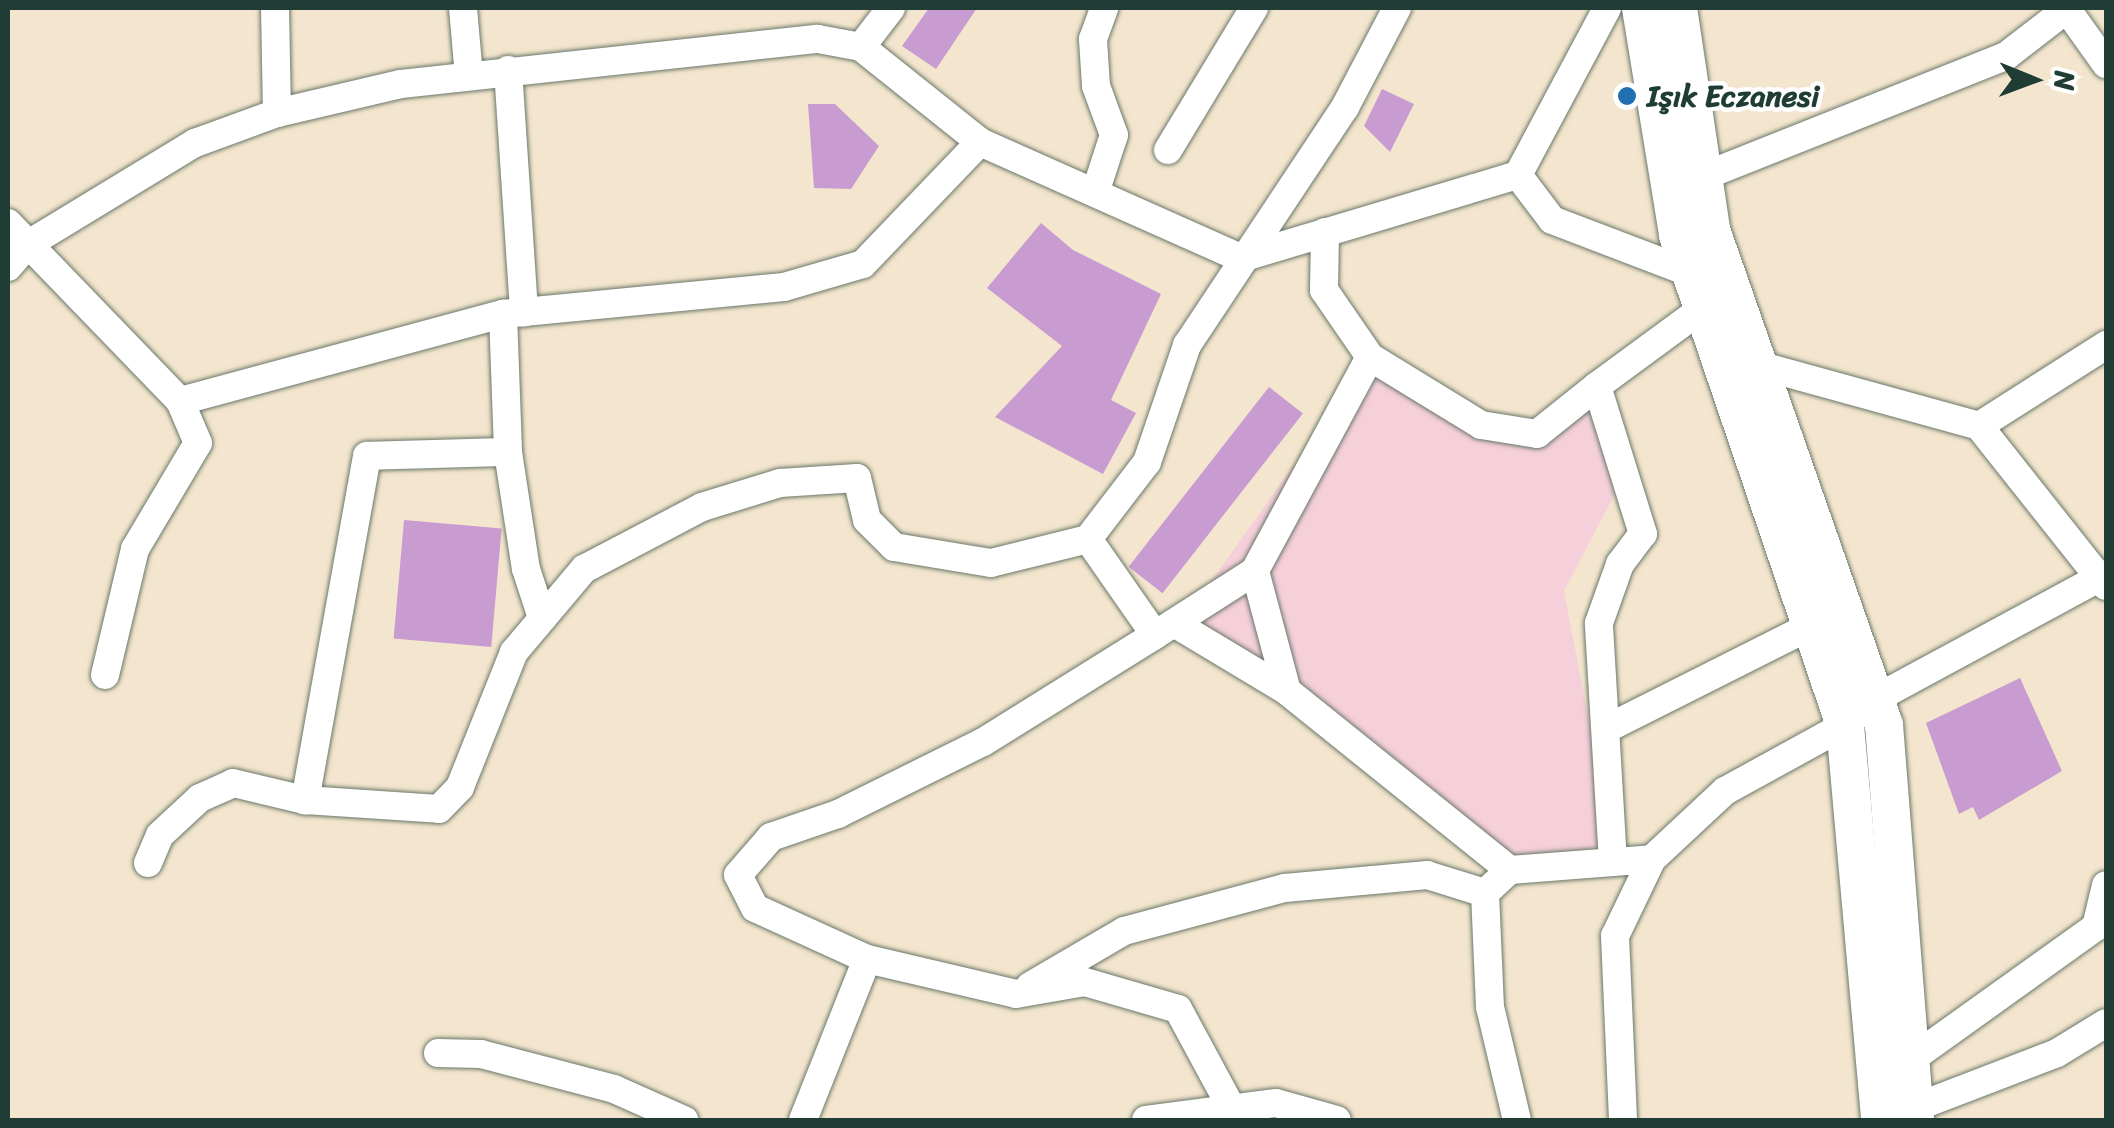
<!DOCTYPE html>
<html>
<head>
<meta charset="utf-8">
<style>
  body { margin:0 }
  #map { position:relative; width:2114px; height:1128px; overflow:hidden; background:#f4e6ce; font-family:Sriracha,sans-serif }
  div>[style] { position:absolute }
  .built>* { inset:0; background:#f5cfda }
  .building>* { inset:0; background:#c89cd0; transform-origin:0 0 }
  .roads { filter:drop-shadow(0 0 2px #6a786a) drop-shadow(0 0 2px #6a786a) }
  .street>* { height:28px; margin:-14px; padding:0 14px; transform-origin:14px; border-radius:14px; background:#fff }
  .secondary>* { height:38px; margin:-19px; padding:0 19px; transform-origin:19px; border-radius:19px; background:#fff }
  .dots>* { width:28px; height:28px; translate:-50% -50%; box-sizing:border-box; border:5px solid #fff; border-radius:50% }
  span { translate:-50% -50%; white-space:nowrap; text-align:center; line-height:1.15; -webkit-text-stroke:9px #fff; paint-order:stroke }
  .poi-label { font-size:30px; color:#1f3d34; font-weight:700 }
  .left { translate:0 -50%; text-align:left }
  .frame { position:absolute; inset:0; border:10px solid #1f3d34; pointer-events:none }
  .north { position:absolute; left:1984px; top:30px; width:100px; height:100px; -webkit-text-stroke:8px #fff; paint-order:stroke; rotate:91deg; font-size:28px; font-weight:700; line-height:40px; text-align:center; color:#1f3d34 }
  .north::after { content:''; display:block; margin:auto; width:35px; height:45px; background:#1f3d34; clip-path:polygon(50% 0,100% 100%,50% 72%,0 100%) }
</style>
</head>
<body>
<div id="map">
  <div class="built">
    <div style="clip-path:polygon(1370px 357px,1537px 434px,1597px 386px,1623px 478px,1564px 591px,1612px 842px,1510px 870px,1189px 613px)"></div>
  </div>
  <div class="building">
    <div style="clip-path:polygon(929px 8px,977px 8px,936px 69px,902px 46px)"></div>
    <div style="clip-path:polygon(1382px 89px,1414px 104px,1390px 152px,1364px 126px)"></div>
    <div style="clip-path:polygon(808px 104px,835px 104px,879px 146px,851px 189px,814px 188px)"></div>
    <div style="clip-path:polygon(1041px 223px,1073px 250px,1161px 294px,1111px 400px,1136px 413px,1103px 474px,995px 417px,1062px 346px,987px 288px)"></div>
    <div style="left:1269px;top:387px;width:43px;height:228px;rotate:38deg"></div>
    <div style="left:404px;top:520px;width:98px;height:119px;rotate:5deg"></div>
    <div style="clip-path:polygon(2020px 678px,2062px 771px,1979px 820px,1973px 807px,1959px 814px,1926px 723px)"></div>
  </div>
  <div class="roads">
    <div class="street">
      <div style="left:275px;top:8px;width:105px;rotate:88.9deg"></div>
      <div style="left:463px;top:8px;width:68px;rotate:85deg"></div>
      <div style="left:2066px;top:8px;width:69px;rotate:54.5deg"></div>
      <div style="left:861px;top:47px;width:49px;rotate:-52.4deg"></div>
      <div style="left:508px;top:70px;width:243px;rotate:86.2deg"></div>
      <div style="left:1168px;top:150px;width:166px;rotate:-58.8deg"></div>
      <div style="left:1518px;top:175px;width:56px;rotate:52.9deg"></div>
      <div style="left:1552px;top:220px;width:149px;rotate:20.9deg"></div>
      <div style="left:1704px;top:176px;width:325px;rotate:-21.7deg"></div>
      <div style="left:2006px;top:56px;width:78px;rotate:-37.7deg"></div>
      <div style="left:1095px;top:193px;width:61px;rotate:-71.9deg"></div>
      <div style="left:1114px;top:135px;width:52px;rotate:-110.2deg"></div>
      <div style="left:1096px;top:86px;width:47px;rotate:-93.7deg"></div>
      <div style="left:1093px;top:39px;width:33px;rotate:-70deg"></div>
      <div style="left:8px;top:223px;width:248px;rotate:46deg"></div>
      <div style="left:180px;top:401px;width:335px;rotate:-15.1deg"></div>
      <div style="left:503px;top:314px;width:282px;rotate:-5.5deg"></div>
      <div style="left:784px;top:287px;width:82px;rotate:-16.2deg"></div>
      <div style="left:863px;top:264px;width:169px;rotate:-46.2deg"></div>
      <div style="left:1325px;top:232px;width:58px;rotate:91deg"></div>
      <div style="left:1324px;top:290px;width:81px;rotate:55.5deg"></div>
      <div style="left:1370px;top:357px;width:243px;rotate:118.3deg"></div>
      <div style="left:1255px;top:571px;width:119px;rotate:147.4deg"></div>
      <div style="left:1155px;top:635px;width:117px;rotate:-124.9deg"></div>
      <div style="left:1088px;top:539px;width:97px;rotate:-52.5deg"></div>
      <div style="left:1147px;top:462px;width:124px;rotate:-71.1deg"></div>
      <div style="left:1187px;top:345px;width:286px;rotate:-56.4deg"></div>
      <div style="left:1345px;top:107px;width:112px;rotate:-62.3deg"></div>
      <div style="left:8px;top:267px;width:29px;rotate:-49deg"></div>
      <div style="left:27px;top:245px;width:197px;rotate:-31.3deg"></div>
      <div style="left:195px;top:143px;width:87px;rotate:-20.1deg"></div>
      <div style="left:277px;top:113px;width:127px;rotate:-13.2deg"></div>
      <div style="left:401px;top:84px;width:419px;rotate:-6.2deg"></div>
      <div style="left:818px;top:39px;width:44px;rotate:10.5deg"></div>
      <div style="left:861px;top:47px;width:152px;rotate:38.6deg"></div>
      <div style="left:980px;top:142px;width:286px;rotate:24deg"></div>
      <div style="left:1241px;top:258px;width:289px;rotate:-16.7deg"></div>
      <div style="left:1518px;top:175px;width:189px;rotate:-61.9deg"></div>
      <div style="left:503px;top:314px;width:138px;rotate:87.9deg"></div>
      <div style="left:508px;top:452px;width:118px;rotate:81.3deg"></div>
      <div style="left:526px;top:569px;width:52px;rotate:71.9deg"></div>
      <div style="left:1370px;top:357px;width:130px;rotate:31.5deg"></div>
      <div style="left:1481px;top:425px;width:57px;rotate:9.1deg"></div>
      <div style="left:1537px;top:434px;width:77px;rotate:-38.7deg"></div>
      <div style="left:1758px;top:365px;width:229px;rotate:15.4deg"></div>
      <div style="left:1979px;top:426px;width:204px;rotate:51.6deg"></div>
      <div style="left:1979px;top:426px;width:151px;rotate:-32.5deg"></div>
      <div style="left:508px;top:452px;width:141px;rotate:178.4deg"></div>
      <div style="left:367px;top:456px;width:350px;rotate:100.2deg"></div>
      <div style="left:305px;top:800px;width:134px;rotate:3.8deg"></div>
      <div style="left:439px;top:809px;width:30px;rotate:-46deg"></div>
      <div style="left:460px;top:787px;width:145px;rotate:-68.2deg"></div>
      <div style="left:514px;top:652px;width:109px;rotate:-49.9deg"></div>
      <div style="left:584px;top:569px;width:133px;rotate:-27.7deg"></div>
      <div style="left:702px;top:507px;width:82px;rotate:-17.1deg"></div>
      <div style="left:780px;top:483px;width:77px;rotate:-3.7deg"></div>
      <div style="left:857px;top:478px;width:43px;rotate:76.6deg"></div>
      <div style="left:867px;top:520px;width:38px;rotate:45deg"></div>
      <div style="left:894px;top:547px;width:98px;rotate:9.4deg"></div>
      <div style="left:991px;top:563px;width:100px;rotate:-13.9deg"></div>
      <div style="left:1255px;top:571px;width:124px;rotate:75.1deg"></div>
      <div style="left:1287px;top:691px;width:286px;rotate:38.8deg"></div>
      <div style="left:1510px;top:870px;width:142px;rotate:-4.4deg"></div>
      <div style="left:1652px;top:859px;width:85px;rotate:115.7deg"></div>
      <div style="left:1615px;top:936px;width:184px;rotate:87.5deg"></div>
      <div style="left:1174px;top:623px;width:132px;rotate:31deg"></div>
      <div style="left:1155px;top:635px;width:203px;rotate:148.1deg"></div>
      <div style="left:983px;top:742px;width:162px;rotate:153.6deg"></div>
      <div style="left:838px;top:814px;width:71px;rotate:161.1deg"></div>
      <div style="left:771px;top:837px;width:50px;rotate:131deg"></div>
      <div style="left:738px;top:875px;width:37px;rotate:63deg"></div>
      <div style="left:755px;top:908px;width:123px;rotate:24.5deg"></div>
      <div style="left:867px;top:959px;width:153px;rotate:13.2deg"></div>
      <div style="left:1016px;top:994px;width:70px;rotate:-9.9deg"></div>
      <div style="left:1085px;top:982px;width:97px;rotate:16.2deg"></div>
      <div style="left:1178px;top:1009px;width:114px;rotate:61.6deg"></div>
      <div style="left:105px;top:675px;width:130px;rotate:-76.6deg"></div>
      <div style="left:135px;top:549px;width:123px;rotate:-59.3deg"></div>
      <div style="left:198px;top:443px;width:46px;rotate:-113.2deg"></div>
      <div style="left:1875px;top:699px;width:263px;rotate:-28.4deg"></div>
      <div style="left:1606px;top:729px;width:229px;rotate:-26.7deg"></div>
      <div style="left:1652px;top:859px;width:100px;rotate:-43deg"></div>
      <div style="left:1725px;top:791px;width:137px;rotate:-28.8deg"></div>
      <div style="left:1613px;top:862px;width:239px;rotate:-93.4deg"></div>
      <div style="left:1599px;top:623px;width:63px;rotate:-70.4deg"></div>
      <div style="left:1620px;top:564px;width:38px;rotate:-53deg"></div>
      <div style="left:1643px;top:534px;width:155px;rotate:-107.3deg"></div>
      <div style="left:1597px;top:386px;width:132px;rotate:-36.3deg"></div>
      <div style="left:148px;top:863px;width:30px;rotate:-67deg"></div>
      <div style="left:160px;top:835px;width:54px;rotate:-42.8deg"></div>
      <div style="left:200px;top:798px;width:36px;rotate:-24deg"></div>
      <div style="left:233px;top:783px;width:74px;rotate:13.3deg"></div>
      <div style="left:1485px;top:893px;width:114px;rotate:87.5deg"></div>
      <div style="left:1490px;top:1007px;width:116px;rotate:76.6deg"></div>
      <div style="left:1030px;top:986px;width:109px;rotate:-30.3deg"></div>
      <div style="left:1124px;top:931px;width:167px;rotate:-15deg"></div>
      <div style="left:1285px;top:888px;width:143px;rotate:-5.2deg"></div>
      <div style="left:1427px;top:875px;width:61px;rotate:17.2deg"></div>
      <div style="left:1485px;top:893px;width:34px;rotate:-43deg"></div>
      <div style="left:438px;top:1053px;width:43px;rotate:1.3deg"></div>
      <div style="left:481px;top:1054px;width:138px;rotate:14.7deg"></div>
      <div style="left:614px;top:1089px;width:77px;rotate:23.9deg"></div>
      <div style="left:1910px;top:1060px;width:229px;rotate:-35.6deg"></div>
      <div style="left:2096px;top:927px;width:43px;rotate:-76.6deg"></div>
      <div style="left:1914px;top:1108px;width:153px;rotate:-21deg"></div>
      <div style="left:2057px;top:1053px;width:57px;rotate:-31.5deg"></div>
      <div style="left:803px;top:1120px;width:173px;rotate:-68.3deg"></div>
      <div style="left:1146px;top:1120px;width:131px;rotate:-7.5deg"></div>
      <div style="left:1276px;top:1103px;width:63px;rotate:15.6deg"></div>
    </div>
    <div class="secondary">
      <div style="left:1641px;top:8px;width:230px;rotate:80.7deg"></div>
      <div style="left:1678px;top:235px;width:518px;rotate:71.18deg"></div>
      <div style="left:1845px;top:725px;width:397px;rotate:84.9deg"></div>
      <div style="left:1678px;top:8px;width:224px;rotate:81.5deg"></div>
      <div style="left:1711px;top:230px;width:524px;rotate:70.74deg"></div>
      <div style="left:1884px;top:725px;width:396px;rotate:85.5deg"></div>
    </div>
  </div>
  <div class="dots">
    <div style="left:1627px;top:96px;background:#1f6fb2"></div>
  </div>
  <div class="poi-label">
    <span class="left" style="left:1647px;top:96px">Işık Eczanesi</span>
  </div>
  <div class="frame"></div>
  <div class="north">N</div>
</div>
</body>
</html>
